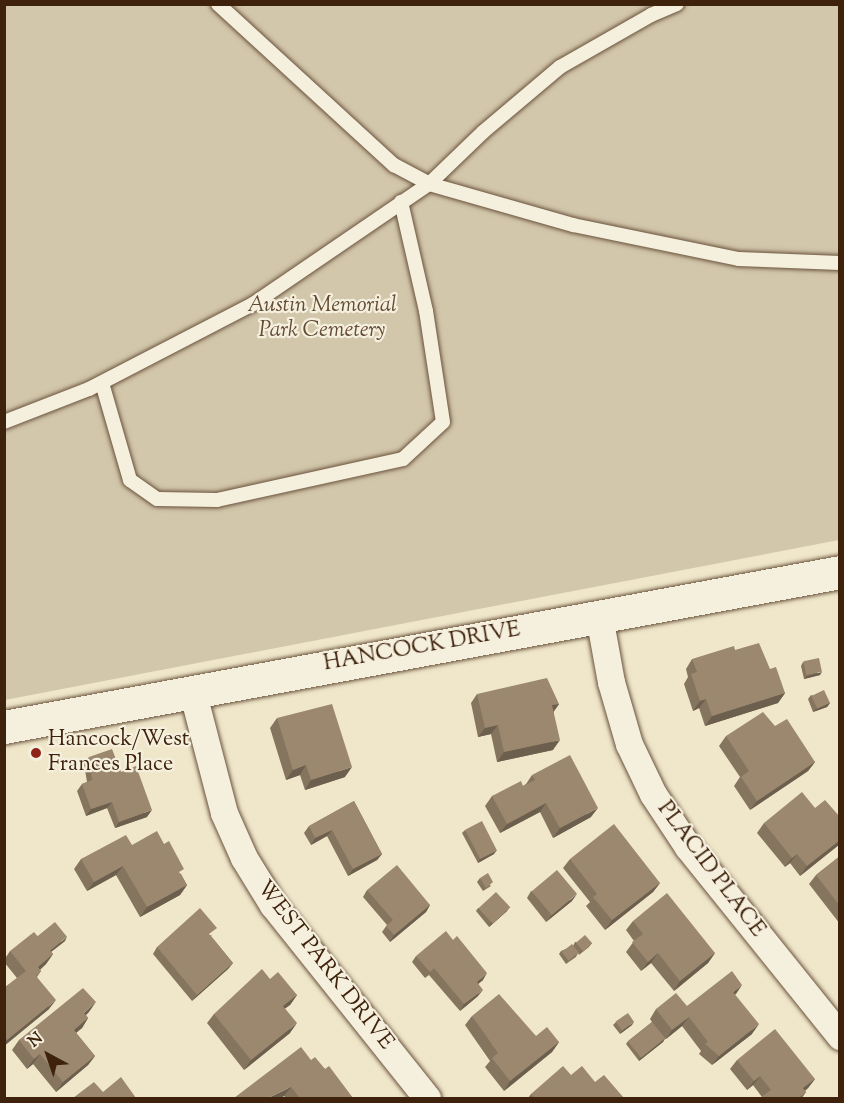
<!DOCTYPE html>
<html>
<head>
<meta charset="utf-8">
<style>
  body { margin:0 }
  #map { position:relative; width:844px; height:1103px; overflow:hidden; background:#f0e7cb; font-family:"Sorts Mill Goudy",serif }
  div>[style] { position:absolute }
  .green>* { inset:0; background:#d2c6ab }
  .roads { filter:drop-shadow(0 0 2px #6a533c) drop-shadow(0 0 2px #6a533c) }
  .service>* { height:14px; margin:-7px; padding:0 7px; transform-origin:7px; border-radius:7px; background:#f5efdd }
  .minor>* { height:27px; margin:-13.5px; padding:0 13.5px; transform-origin:13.5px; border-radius:13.5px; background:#f5efdd }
  .tertiary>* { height:33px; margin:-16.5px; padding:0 16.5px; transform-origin:16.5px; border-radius:16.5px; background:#f5efdd }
  .wall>* { inset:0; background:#85755f }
  .shaded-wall>* { inset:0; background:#6c5f4e }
  .building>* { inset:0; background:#9b886f; transform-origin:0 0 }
  .dots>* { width:16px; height:16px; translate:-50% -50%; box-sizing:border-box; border:3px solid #f5efdd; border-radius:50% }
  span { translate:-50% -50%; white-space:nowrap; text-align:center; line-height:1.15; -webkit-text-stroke:4.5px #f5efdd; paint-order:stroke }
  .park-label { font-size:22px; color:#634b34; font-style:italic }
  .street-label { font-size:22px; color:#3e220c }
  .poi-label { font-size:22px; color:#3e220c }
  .left { translate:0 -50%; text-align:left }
  .frame { position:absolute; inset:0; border:6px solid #3e220c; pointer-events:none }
  .north { position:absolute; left:18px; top:1025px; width:60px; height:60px; -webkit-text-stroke:4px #f5efdd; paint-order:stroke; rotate:320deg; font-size:16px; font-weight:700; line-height:24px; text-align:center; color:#3e220c }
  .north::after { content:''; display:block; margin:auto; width:21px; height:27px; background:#3e220c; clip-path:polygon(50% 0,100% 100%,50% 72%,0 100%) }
</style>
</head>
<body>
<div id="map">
  <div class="green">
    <div style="clip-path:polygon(5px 5px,839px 5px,839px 540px,5px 700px)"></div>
  </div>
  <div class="roads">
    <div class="service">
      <div style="left:218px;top:4px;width:239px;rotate:42.5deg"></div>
      <div style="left:394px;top:165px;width:40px;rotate:28deg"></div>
      <div style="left:429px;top:184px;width:75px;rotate:-43.9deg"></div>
      <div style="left:483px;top:132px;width:101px;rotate:-40.2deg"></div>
      <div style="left:560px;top:67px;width:105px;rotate:-29.7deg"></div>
      <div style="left:651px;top:15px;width:28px;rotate:-23deg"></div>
      <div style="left:102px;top:383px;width:101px;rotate:73.9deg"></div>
      <div style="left:130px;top:480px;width:33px;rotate:35deg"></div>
      <div style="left:157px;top:499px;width:60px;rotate:1deg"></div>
      <div style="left:217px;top:500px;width:190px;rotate:-12.4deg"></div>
      <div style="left:403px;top:459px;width:54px;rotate:-42.8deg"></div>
      <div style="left:443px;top:422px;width:112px;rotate:-98.7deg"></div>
      <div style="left:426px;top:311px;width:112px;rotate:-102.9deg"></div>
      <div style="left:4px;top:422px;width:91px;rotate:-21.2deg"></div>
      <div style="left:89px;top:389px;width:185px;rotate:-27.4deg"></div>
      <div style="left:253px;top:304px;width:213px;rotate:-34.3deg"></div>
      <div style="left:429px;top:184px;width:150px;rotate:15.9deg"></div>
      <div style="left:573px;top:225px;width:169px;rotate:11.6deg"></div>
      <div style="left:739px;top:259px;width:101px;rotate:2.3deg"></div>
    </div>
    <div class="minor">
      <div style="left:599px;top:616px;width:67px;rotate:79.7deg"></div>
      <div style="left:611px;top:682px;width:65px;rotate:73.8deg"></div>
      <div style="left:629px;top:744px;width:55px;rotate:64.4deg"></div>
      <div style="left:653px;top:794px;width:64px;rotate:56.6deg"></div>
      <div style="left:688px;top:847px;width:243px;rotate:51.2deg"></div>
      <div style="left:192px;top:690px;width:127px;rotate:75.4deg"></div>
      <div style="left:224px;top:813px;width:49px;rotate:66deg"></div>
      <div style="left:244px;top:858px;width:55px;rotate:58.3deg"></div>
      <div style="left:273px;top:905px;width:247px;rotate:51.4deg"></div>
    </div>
    <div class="tertiary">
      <div style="left:4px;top:727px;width:850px;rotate:-10.5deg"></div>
    </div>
  </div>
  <div class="wall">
    <div style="clip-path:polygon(692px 659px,770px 669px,785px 693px,778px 703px,705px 726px,699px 708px,693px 711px,684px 684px,688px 677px,686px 669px)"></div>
    <div style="clip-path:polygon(803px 662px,820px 675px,804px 679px,801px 666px)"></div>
    <div style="clip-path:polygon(477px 694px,559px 704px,554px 711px,553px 750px,497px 762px,491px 734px,478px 737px,471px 703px)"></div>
    <div style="clip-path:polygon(811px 695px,830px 703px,827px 707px,813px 712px,808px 699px)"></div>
    <div style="clip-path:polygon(277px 718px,345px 777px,305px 790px,300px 775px,286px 780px,270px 728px)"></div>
    <div style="clip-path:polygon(775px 726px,815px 762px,808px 771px,750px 810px,734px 786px,740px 777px,719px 746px,726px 736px)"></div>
    <div style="clip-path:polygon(89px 757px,121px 772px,147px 817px,115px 828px,107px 808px,86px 816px,77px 791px,82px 784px,87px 782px,84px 764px)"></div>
    <div style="clip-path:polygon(532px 775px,591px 817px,553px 838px,540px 812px,500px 833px,485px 806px,492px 796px,523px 786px,526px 784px)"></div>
    <div style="clip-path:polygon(354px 801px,382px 854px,377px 860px,348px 876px,327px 836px,311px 845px,304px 833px,309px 826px)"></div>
    <div style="clip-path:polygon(815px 808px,840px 817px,840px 844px,800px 876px,790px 863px,785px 867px,757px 833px,764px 823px)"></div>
    <div style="clip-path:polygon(465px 830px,494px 854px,478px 863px,462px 833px)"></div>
    <div style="clip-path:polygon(132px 845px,181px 874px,187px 885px,180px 895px,140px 917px,116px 875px,87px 891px,74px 869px,81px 859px)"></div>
    <div style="clip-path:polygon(840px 856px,840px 924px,809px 884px,816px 875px)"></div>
    <div style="clip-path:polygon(570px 859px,660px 883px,653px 892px,605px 930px,586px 906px,590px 902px,563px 868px)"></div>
    <div style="clip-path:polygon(480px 878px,491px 886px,483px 891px,477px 882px)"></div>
    <div style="clip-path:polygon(367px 890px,430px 905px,426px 912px,390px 942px,382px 932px,387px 925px,363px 897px)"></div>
    <div style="clip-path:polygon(531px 891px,572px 901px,546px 922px,527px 898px)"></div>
    <div style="clip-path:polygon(478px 908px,507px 911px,489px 927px,476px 911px)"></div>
    <div style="clip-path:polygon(633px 921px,715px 953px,708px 963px,674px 991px,651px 963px,641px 971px,626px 952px,634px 941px,626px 930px)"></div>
    <div style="clip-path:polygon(212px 935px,211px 936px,233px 963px,228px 969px,192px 1001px,153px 954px,157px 947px)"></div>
    <div style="clip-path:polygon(65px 941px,51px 952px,53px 954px,46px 964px,40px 970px,41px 971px,37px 977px,49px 1009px,4px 1046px,4px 988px,17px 978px,4px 962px,4px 960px,10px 951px)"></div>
    <div style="clip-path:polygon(575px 942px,592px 943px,589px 947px,579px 955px,578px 953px,576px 957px,566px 964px,559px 954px,561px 951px,573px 946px)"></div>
    <div style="clip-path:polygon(416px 956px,483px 980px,478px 984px,478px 996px,460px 1011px,429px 975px,425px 978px,412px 962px)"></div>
    <div style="clip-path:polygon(270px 979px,297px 995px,290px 1005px,285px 1008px,290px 1033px,244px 1070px,207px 1023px,214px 1014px)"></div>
    <div style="clip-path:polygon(735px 995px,752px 1034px,712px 1065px,699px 1054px,701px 1051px,682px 1026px,666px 1039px,665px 1039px,663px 1042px,639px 1061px,626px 1044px,628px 1041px,652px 1022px,650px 1019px,656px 1009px,687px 1006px)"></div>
    <div style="clip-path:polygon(89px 1012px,86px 1015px,88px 1018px,82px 1028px,76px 1033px,95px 1056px,88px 1065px,56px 1092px,33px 1064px,27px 1069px,12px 1050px,19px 1040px)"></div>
    <div style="clip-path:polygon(472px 1016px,536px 1036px,559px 1042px,552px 1052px,504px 1091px,485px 1067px,490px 1061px,465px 1025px)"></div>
    <div style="clip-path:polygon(616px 1022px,632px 1025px,620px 1034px,613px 1025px)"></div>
    <div style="clip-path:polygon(311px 1060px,325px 1069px,353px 1098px,286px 1098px,284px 1096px,280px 1098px)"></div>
    <div style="clip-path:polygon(737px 1060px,815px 1079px,808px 1088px,805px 1091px,806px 1092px,802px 1098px,760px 1098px,762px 1097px,753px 1085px,747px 1090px,730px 1069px)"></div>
    <div style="clip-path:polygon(571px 1075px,595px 1082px,624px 1098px,528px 1098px,531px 1094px)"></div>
  </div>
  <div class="shaded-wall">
    <div style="clip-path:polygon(822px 672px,820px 675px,804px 679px,807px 676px)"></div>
    <div style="clip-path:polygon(785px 693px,778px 703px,705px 726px,712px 716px)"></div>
    <div style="clip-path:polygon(706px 699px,699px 708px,693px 711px,700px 701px)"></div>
    <div style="clip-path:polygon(830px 703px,827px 707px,813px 712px,816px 709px)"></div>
    <div style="clip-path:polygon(559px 704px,552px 714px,552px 705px)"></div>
    <div style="clip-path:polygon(498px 725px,491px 734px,478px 737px,485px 728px)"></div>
    <div style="clip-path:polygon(560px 740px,553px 750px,497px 762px,504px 752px)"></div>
    <div style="clip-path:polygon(815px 762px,808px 771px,750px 810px,757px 801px)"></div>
    <div style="clip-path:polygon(306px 765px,300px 775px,286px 780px,293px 770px)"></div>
    <div style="clip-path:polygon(352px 767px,345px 777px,305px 790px,311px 780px)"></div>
    <div style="clip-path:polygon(112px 802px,107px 808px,86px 816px,91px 809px)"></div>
    <div style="clip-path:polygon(546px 803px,540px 812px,500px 833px,507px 824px)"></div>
    <div style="clip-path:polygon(598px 808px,591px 817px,553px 838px,560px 828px)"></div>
    <div style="clip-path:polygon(152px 810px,147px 817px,115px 828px,119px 822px)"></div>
    <div style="clip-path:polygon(332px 830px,327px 836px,311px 845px,315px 838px)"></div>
    <div style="clip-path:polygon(840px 840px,840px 844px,800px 876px,807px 866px)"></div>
    <div style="clip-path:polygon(497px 850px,494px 854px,478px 863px,480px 859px)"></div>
    <div style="clip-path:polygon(382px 854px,377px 860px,348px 876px,353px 869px)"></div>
    <div style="clip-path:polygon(797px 854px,790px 863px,785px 867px,792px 858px)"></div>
    <div style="clip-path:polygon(123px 866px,116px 875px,87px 891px,94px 882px)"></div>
    <div style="clip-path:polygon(660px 883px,653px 892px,605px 930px,612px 920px)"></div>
    <div style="clip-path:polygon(187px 885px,180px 895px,140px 917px,147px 907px)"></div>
    <div style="clip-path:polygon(577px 894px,572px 901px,546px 922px,551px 916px)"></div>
    <div style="clip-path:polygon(430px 905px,426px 912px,390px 942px,394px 935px)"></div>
    <div style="clip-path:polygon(510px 907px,507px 911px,489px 927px,491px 923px)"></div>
    <div style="clip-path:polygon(67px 937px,65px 941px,47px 955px,49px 952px)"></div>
    <div style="clip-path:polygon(658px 953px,651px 963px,641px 971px,648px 962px)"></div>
    <div style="clip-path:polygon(715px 953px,708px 963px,674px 991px,680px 981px)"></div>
    <div style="clip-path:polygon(53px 954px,46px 964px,31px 977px,38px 967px)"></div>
    <div style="clip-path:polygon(233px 963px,228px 969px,192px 1001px,197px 995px)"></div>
    <div style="clip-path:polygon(487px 973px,483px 980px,472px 989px,477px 982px)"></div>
    <div style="clip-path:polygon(742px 985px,736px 994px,726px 1002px,733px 992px)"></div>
    <div style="clip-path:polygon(483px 990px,478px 996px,460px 1011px,464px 1004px)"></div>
    <div style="clip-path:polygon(297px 995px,290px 1005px,276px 1015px,283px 1006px)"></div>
    <div style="clip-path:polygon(56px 1000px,49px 1009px,4px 1046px,4px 1044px,7px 1040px)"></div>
    <div style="clip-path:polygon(96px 1002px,89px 1012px,77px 1022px,84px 1013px)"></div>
    <div style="clip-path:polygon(689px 1017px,682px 1026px,666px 1039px,672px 1030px)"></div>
    <div style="clip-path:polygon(88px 1018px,82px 1028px,67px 1040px,74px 1030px)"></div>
    <div style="clip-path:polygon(634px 1022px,632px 1025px,620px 1034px,622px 1031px)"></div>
    <div style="clip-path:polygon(297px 1023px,290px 1033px,244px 1070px,251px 1060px)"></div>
    <div style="clip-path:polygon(759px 1024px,752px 1034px,712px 1065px,719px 1056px)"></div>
    <div style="clip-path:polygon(665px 1038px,663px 1042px,639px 1061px,641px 1057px)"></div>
    <div style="clip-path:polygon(559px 1042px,552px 1052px,504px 1091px,510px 1081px)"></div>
    <div style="clip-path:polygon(40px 1054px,33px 1064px,27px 1069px,34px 1059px)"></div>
    <div style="clip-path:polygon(95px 1056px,88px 1065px,56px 1092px,63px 1082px)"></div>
    <div style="clip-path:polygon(760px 1076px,753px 1085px,747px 1090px,754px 1081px)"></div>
    <div style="clip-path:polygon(815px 1079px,808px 1088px,797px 1097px,803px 1088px)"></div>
    <div style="clip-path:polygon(291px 1087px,284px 1096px,280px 1098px,268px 1098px)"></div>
  </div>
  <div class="building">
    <div style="clip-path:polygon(759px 643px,770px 669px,776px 667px,785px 693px,712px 716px,706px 699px,700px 701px,691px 674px,697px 672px,692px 659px,734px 646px,735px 650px)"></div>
    <div style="left:819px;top:658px;width:14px;height:16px;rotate:78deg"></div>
    <div style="clip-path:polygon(547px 678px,559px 704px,552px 705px,560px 740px,504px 752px,498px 725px,485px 728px,477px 694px)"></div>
    <div style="left:824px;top:690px;width:14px;height:14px;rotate:65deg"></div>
    <div style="clip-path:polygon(332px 704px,352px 767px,311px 780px,306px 765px,293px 770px,277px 718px)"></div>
    <div style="clip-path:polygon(763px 712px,775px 726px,787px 719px,815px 762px,757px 801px,741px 777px,749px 771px,726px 736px)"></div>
    <div style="clip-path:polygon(112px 749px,121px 772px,136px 766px,152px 810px,119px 822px,112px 802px,91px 809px,82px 784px,92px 780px,89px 757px)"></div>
    <div style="clip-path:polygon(570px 755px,598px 808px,560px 828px,546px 803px,507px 824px,492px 796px,521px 781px,523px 786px,535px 780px,532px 775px)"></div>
    <div style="clip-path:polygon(802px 792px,815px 808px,825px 800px,840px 817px,840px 840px,807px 866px,797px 854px,792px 858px,764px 823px)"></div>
    <div style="clip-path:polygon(354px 801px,382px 854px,353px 869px,332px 830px,315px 838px,309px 826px)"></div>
    <div style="left:482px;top:821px;width:33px;height:19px;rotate:63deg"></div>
    <div style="clip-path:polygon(614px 824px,660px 883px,612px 920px,593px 897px,597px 894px,570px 859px)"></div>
    <div style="clip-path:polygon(157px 831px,164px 844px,169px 841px,184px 869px,179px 872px,187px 885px,147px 907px,123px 866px,94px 882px,81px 859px,126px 835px,132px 845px)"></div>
    <div style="clip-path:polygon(840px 856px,840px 906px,816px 875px)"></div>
    <div style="clip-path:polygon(397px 865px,430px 905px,394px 935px,386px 926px,393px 920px,367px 890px)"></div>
    <div style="left:557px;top:870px;width:31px;height:33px;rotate:50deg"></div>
    <div style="clip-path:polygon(488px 873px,493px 882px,486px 888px,480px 878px)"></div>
    <div style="left:496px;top:892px;width:21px;height:24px;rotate:47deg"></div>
    <div style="clip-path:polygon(667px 893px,715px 953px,680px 981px,658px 953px,648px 962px,632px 942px,643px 934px,633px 921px)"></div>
    <div style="clip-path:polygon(200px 908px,217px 928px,209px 934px,233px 963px,197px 995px,157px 947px)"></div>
    <div style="left:55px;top:922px;width:19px;height:23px;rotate:51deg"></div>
    <div style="clip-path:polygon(446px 931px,453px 940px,457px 936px,487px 973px,477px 982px,483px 990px,464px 1004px,434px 968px,430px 972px,416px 956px)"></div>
    <div style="clip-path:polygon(34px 932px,53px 954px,38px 967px,41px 971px,36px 976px,56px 1000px,7px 1040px,4px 1035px,4px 988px,26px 971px,10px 951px)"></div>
    <div style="left:585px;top:935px;width:11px;height:12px;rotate:49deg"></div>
    <div style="left:572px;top:944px;width:11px;height:13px;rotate:52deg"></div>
    <div style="clip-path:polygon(262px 969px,270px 979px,278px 972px,297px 995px,283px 1006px,297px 1023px,251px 1060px,214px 1014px)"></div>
    <div style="clip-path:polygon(732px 971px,742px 985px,733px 992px,759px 1024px,719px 1056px,705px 1044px,708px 1042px,689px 1017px,672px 1030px,656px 1009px,676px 993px,687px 1006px)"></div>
    <div style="clip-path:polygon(83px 988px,96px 1002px,84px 1013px,88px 1018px,74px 1030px,95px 1056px,63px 1082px,40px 1054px,34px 1059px,19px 1040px)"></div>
    <div style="clip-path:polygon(499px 994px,536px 1036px,547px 1027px,559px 1042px,510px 1081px,492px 1058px,498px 1053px,472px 1016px)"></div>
    <div style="left:628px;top:1013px;width:11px;height:15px;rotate:56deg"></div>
    <div style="left:652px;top:1022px;width:21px;height:31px;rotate:51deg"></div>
    <div style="clip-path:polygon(775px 1029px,815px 1079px,803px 1088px,806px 1092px,798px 1098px,760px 1098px,771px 1090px,760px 1076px,754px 1081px,737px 1060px)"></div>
    <div style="clip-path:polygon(301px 1047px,311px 1060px,315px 1057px,325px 1069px,329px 1066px,353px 1098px,300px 1098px,291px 1087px,268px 1098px,234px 1098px)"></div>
    <div style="clip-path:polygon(563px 1066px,571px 1075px,582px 1066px,595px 1082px,604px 1075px,624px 1098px,535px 1098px,531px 1094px)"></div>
    <div style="clip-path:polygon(121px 1077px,136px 1098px,73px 1098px,94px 1082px,103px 1092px)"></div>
  </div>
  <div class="dots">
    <div style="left:36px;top:753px;background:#8f2418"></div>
  </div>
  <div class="park-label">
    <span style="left:322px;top:319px">Austin Memorial<br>Park Cemetery</span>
  </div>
  <div class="street-label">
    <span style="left:422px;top:648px;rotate:-10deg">HANCOCK DRIVE</span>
    <span style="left:710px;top:870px;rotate:53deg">PLACID PLACE</span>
    <span style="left:324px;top:966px;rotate:52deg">WEST PARK DRIVE</span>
  </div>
  <div class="poi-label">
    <span class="left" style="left:48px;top:753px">Hancock/West<br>Frances Place</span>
  </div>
  <div class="frame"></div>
  <div class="north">N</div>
</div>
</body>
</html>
